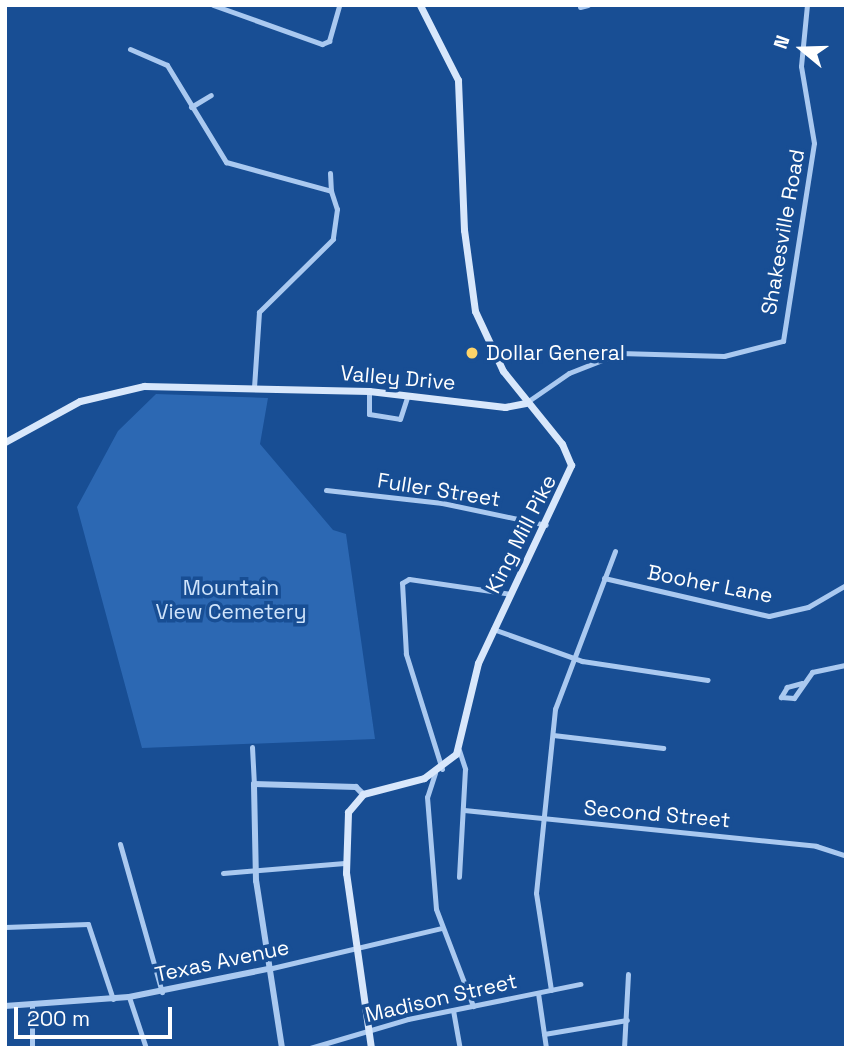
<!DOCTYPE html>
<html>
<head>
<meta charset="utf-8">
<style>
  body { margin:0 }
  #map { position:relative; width:851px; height:1053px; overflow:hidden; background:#184e94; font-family:"Space Grotesk",sans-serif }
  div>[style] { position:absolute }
  .green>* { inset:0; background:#2c68b3 }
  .minor>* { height:5px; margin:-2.5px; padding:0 2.5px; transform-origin:2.5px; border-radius:2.5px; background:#aac9f0 }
  .tertiary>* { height:6px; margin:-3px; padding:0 3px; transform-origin:3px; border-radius:3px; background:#aac9f0 }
  .secondary>* { height:7px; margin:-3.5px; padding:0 3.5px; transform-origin:3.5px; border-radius:3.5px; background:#d8e7fb }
  .dots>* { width:19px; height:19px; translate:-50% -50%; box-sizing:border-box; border:4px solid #184e94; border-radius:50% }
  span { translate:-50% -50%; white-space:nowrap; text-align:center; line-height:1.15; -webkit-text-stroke:7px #184e94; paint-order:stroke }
  .street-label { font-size:21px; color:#fff }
  .poi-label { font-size:21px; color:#fff }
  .left { translate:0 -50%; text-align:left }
  .park-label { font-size:21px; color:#d0e4fb }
  .frame { position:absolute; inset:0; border:7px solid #fff; pointer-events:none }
  .north { position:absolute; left:767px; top:14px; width:70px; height:70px; -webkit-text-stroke:5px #184e94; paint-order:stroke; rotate:289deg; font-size:19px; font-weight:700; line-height:28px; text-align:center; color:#fff }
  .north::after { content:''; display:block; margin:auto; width:24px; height:32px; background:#fff; clip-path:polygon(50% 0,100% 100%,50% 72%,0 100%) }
  .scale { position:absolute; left:14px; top:1007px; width:158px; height:32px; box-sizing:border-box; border:4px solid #fff; border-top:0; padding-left:9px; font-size:21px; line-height:24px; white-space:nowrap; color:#fff; -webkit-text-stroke:5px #184e94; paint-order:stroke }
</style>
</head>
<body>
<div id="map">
  <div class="green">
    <div style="clip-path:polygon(156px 394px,268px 398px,260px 444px,333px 530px,346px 534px,375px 739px,142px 748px,77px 507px,118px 431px)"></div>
  </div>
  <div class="minor">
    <div style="left:213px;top:5px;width:116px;rotate:19.7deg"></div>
    <div style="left:322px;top:44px;width:8px;rotate:-23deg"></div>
    <div style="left:329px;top:41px;width:37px;rotate:-74deg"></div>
    <div style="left:580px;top:7px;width:8px;rotate:-14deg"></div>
    <div style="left:130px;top:49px;width:40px;rotate:23.4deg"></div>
    <div style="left:167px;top:65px;width:114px;rotate:58.7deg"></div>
    <div style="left:226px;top:162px;width:109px;rotate:15.4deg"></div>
    <div style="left:331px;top:191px;width:19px;rotate:72deg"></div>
    <div style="left:337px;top:209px;width:30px;rotate:98deg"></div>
    <div style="left:333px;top:239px;width:104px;rotate:135.4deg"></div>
    <div style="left:259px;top:312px;width:75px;rotate:93.8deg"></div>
    <div style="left:191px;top:107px;width:23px;rotate:-31deg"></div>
    <div style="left:330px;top:173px;width:18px;rotate:87deg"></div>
    <div style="left:369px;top:391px;width:23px;rotate:90deg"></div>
    <div style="left:369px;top:414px;width:31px;rotate:9deg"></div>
    <div style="left:400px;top:419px;width:25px;rotate:-72deg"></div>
    <div style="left:527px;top:402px;width:51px;rotate:-34.6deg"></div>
    <div style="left:569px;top:373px;width:55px;rotate:-21.4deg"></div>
    <div style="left:620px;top:353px;width:104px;rotate:1.7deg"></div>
    <div style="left:724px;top:356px;width:61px;rotate:-14.3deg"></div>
    <div style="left:783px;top:341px;width:200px;rotate:-81.1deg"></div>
    <div style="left:814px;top:143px;width:78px;rotate:-99.6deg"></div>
    <div style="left:801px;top:66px;width:61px;rotate:-84.4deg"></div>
    <div style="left:326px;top:490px;width:117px;rotate:6.4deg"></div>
    <div style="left:442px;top:503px;width:106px;rotate:11.9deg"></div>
    <div style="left:604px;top:578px;width:169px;rotate:13deg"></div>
    <div style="left:769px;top:616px;width:40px;rotate:-13deg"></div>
    <div style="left:808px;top:607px;width:44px;rotate:-30.1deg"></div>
    <div style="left:493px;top:629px;width:95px;rotate:19.8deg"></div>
    <div style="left:582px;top:661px;width:127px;rotate:8.6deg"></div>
    <div style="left:802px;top:683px;width:16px;rotate:165deg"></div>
    <div style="left:787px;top:687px;width:12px;rotate:121deg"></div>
    <div style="left:781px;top:697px;width:13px;rotate:4deg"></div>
    <div style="left:794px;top:698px;width:32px;rotate:-55deg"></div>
    <div style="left:812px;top:672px;width:35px;rotate:-12deg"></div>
    <div style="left:553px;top:735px;width:111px;rotate:6.7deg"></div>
    <div style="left:252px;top:747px;width:37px;rotate:87deg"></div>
    <div style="left:459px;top:750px;width:20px;rotate:72deg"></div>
    <div style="left:465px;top:769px;width:108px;rotate:93.2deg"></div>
    <div style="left:442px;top:769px;width:121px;rotate:-107.4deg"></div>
    <div style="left:406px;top:654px;width:71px;rotate:-93.2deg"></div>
    <div style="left:402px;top:583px;width:8px;rotate:-30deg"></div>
    <div style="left:409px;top:579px;width:102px;rotate:8.4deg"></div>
    <div style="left:435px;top:773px;width:25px;rotate:108deg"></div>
    <div style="left:427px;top:797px;width:112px;rotate:85.4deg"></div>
    <div style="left:436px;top:909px;width:104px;rotate:69.1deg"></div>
    <div style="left:464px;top:810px;width:354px;rotate:5.8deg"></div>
    <div style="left:816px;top:846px;width:32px;rotate:18deg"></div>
    <div style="left:120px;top:844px;width:154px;rotate:74.2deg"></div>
    <div style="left:223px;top:873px;width:122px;rotate:-4.7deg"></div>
    <div style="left:5px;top:927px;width:83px;rotate:-2.1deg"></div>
    <div style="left:88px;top:924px;width:79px;rotate:71.6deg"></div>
    <div style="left:268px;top:969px;width:179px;rotate:-13.3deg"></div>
    <div style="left:551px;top:990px;width:98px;rotate:-98.8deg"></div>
    <div style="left:536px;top:893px;width:185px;rotate:-84.1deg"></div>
    <div style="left:555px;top:709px;width:169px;rotate:-69.2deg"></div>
    <div style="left:538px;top:993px;width:56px;rotate:81.7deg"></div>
    <div style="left:129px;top:997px;width:54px;rotate:71.6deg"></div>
    <div style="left:453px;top:1010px;width:39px;rotate:80deg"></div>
    <div style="left:544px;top:1034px;width:84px;rotate:-9.6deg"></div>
    <div style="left:32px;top:1048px;width:42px;rotate:-90deg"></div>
    <div style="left:310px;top:1048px;width:102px;rotate:-16.5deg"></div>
    <div style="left:408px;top:1019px;width:176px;rotate:-11.5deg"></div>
    <div style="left:624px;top:1048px;width:74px;rotate:-86.9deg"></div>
  </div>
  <div class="tertiary">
    <div style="left:5px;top:1006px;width:124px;rotate:-4.2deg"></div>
    <div style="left:129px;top:997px;width:142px;rotate:-11.4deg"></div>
    <div style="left:282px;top:1048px;width:169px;rotate:-98.8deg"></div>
    <div style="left:256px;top:881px;width:97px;rotate:-91.2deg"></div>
    <div style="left:254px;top:784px;width:102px;rotate:1.7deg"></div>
    <div style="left:356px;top:787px;width:10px;rotate:45deg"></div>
  </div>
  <div class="secondary">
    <div style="left:5px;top:442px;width:85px;rotate:-28.7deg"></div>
    <div style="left:80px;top:401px;width:66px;rotate:-13.2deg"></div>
    <div style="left:144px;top:386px;width:225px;rotate:1.3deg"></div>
    <div style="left:369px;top:391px;width:137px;rotate:6.7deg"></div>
    <div style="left:505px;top:407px;width:21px;rotate:-11deg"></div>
    <div style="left:371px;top:1048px;width:177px;rotate:-98.1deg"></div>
    <div style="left:346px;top:873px;width:61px;rotate:-88.1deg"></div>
    <div style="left:348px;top:812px;width:23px;rotate:-50deg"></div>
    <div style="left:363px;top:794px;width:63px;rotate:-14.7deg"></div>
    <div style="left:424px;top:778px;width:40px;rotate:-37deg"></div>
    <div style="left:456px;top:754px;width:94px;rotate:-76.4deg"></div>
    <div style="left:478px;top:663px;width:219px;rotate:-64.8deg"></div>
    <div style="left:571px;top:465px;width:23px;rotate:-113deg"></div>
    <div style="left:562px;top:444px;width:94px;rotate:-128.9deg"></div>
    <div style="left:503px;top:371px;width:66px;rotate:-115deg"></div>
    <div style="left:475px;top:311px;width:82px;rotate:-97.7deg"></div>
    <div style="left:464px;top:230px;width:150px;rotate:-92.3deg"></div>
    <div style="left:458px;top:80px;width:84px;rotate:-116.9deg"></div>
  </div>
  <div class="dots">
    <div style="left:472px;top:353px;background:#ffd469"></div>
  </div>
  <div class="street-label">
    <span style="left:783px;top:232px;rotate:-80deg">Shakesville Road</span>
    <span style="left:398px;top:378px;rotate:5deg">Valley Drive</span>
    <span style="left:439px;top:490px;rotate:9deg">Fuller Street</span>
    <span style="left:521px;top:534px;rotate:-63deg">King Mill Pike</span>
    <span style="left:710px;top:584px;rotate:11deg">Booher Lane</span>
    <span style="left:657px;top:814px;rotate:5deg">Second Street</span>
    <span style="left:222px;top:961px;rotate:-12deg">Texas Avenue</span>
    <span style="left:441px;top:998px;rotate:-13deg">Madison Street</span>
  </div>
  <div class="poi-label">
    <span class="left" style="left:486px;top:353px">Dollar General</span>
  </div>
  <div class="park-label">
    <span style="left:231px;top:600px">Mountain<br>View Cemetery</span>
  </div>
  <div class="frame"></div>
  <div class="north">N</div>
  <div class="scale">200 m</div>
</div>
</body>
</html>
